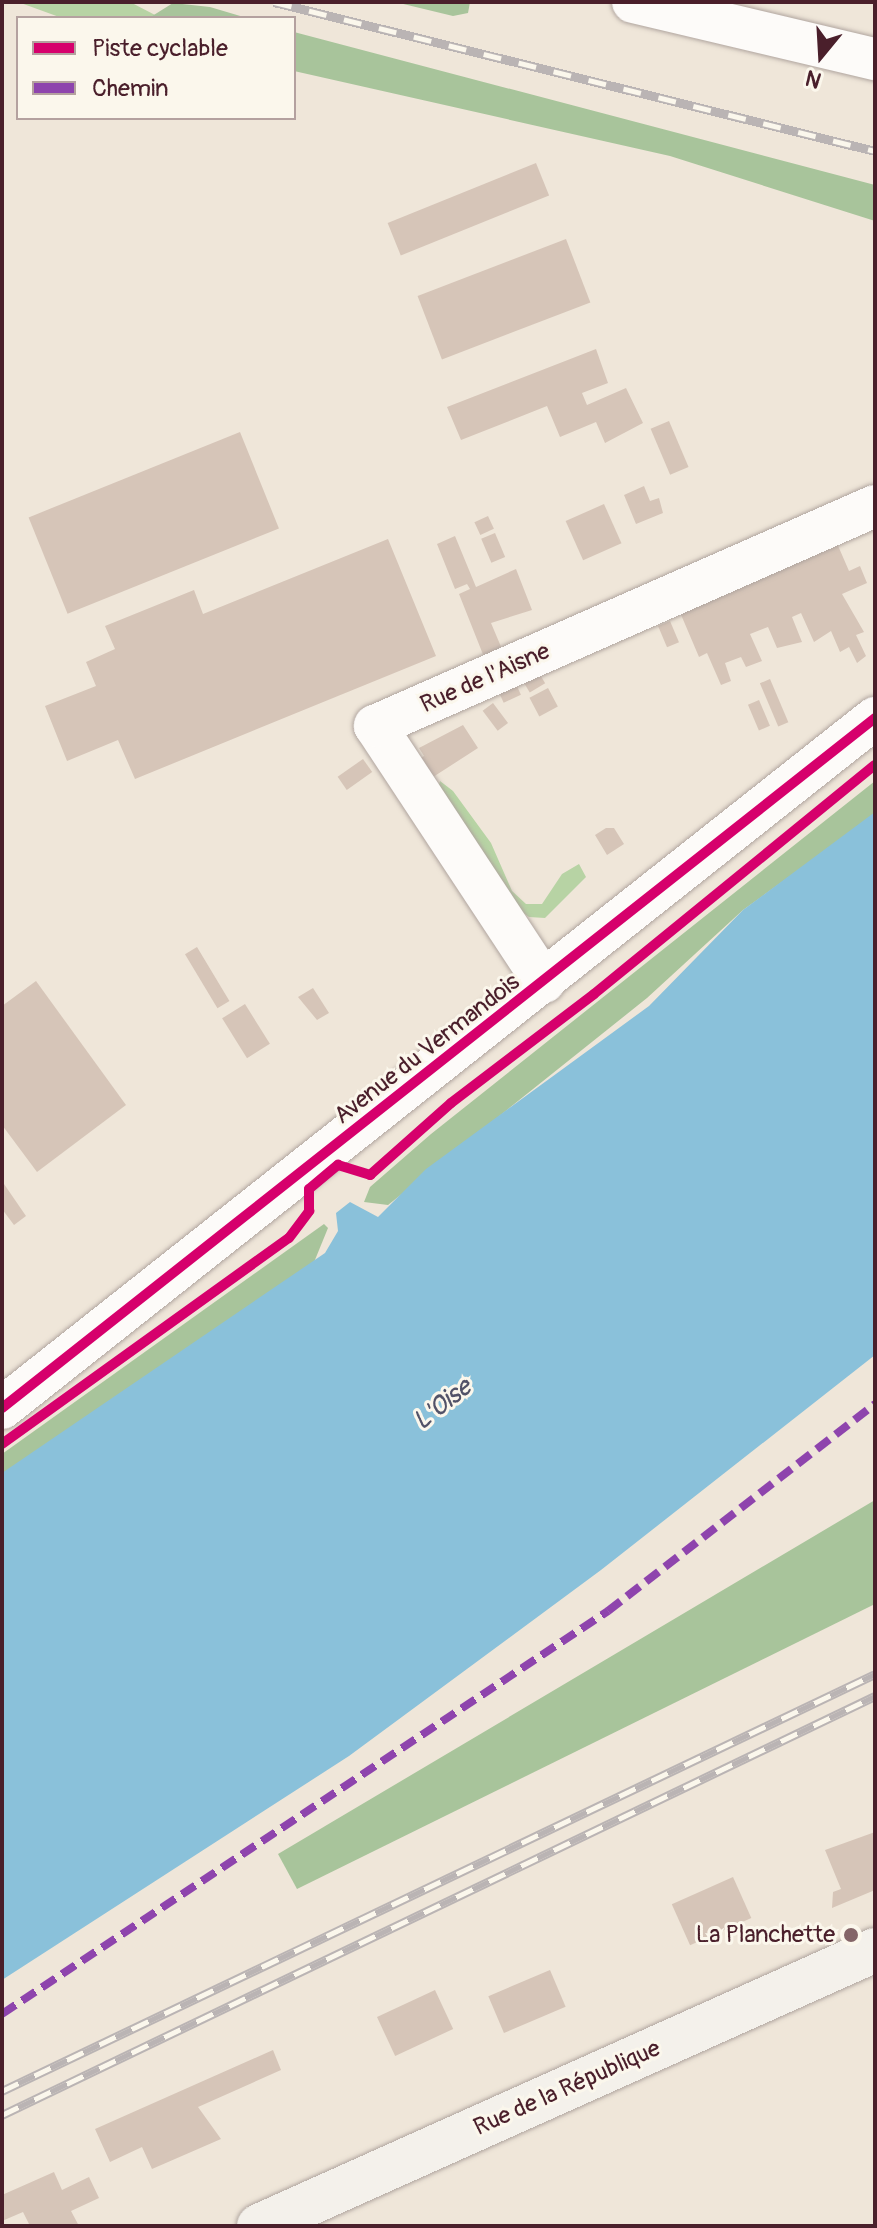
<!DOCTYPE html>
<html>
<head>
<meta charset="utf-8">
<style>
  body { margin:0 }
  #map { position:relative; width:877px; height:2228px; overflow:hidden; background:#efe6d9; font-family:Pangolin,sans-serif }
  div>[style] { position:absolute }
  .green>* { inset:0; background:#b7d3a4 }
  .forest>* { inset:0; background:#a8c49b }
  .water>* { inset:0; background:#8ac1da }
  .building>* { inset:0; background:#d6c5b8; transform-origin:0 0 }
  .roads { filter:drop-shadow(0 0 2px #b0a59f) drop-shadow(0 0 2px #b0a59f) }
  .minor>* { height:42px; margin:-21px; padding:0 21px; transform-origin:21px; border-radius:21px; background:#fdfbf9 }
  .secondary>* { height:44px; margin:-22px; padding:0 22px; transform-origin:22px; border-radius:22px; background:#f4f1eb }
  .rail>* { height:9px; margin-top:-4.5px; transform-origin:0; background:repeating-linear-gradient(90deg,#fbf7ec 0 18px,#bab4b4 0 36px); box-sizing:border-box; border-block:2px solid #bab4b4 }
  .quiet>* { height:8px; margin-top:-4px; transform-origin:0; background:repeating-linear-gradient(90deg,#8e44ad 0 16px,transparent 0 24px) }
  .cycleway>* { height:10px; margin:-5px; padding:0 5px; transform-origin:5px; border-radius:5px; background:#d6006c }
  .dots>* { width:22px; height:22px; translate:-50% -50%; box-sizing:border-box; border:4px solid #fbf7ec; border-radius:50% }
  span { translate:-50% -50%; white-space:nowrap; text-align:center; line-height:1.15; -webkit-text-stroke:6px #fbf7ec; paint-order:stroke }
  .street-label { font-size:24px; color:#4a1f2b }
  .poi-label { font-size:24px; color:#4a1f2b }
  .right { translate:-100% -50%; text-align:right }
  .water-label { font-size:26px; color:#515268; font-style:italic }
  .frame { position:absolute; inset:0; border:4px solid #4a1f2b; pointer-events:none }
  .legend { position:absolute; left:16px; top:16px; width:280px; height:104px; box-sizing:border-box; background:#fbf7ec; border:2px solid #b4a19f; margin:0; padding:10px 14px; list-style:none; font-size:24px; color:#4a1f2b }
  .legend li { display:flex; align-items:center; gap:16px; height:40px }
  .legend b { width:40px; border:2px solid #b4a19f }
  .north { position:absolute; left:781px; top:16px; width:80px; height:80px; -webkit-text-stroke:6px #fbf7ec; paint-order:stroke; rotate:198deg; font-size:22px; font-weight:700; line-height:32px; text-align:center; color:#4a1f2b }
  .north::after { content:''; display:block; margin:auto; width:28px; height:36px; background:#4a1f2b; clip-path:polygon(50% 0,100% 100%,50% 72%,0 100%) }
</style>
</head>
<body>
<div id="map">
  <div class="green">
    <div style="clip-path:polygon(18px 2px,130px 2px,157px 16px,62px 18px)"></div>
    <div style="clip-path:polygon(440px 781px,453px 791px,491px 843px,512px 891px,526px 904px,542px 904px,562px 874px,579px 864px,586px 877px,545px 918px,529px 917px,515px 907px,438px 788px)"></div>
  </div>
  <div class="forest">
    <div style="clip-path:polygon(395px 2px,470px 2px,468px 13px,453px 16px)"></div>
    <div style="clip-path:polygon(173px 3px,210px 7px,247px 18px,149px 18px)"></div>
    <div style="clip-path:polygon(294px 32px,875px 185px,875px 221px,670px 156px,294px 71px)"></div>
    <div style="clip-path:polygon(875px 781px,875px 815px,743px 910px,647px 998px,388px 1205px,364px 1202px,370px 1187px,431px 1134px)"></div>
    <div style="clip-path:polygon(324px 1224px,328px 1228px,308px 1277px,2px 1480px,2px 1454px)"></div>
    <div style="clip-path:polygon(875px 1500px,875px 1604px,297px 1889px,278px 1854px)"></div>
  </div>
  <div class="water">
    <div style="clip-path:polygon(875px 812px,875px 1355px,601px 1570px,349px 1756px,2px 1980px,2px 1473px,325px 1253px,338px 1231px,336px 1213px,350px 1202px,378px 1217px,426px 1169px,649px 1006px,743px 910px)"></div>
  </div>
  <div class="building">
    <div style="left:536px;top:163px;width:35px;height:160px;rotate:68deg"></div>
    <div style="left:566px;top:239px;width:68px;height:159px;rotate:69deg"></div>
    <div style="clip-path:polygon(596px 349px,608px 383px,582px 393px,587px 405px,626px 388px,643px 423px,605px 443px,596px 422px,560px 437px,547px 406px,461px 440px,447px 407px)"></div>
    <div style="left:669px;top:421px;width:50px;height:20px;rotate:67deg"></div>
    <div style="left:240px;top:432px;width:104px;height:228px;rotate:68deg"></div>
    <div style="clip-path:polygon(644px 486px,650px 501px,659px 498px,663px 513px,636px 524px,624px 495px)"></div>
    <div style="left:604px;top:504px;width:43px;height:42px;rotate:66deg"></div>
    <div style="left:488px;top:516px;width:14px;height:15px;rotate:65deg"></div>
    <div style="left:495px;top:533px;width:26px;height:15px;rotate:67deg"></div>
    <div style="clip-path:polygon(455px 536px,476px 587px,516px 569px,532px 610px,491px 623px,502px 649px,484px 657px,459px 594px,470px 589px,467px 584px,455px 589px,437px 544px)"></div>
    <div style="clip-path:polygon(388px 539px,436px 656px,135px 779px,118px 740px,67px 761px,45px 706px,96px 686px,86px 662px,115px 649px,105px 626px,194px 590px,203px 614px)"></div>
    <div style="clip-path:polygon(836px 541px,849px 571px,860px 566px,867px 583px,842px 594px,864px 632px,856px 635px,866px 656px,857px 663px,849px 647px,840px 652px,831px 631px,814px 642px,801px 613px,792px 617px,802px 642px,777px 648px,768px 627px,750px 634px,762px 661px,746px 667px,741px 657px,725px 663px,731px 681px,721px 685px,707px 653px,699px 657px,679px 610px)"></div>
    <div style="left:670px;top:621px;width:23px;height:13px;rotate:67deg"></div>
    <div style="left:539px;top:673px;width:12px;height:18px;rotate:59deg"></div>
    <div style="left:770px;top:679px;width:47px;height:11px;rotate:67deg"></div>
    <div style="left:515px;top:682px;width:14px;height:19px;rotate:65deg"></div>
    <div style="left:548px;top:688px;width:21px;height:21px;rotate:62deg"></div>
    <div style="left:759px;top:700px;width:28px;height:12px;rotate:67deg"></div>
    <div style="left:493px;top:703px;width:25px;height:13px;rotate:53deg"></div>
    <div style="clip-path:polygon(463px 725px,478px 748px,430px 779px,417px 760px,424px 756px,419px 748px)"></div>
    <div style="left:363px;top:759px;width:16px;height:31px;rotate:55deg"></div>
    <div style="clip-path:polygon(606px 828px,614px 828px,624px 844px,607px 855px,595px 835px)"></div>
    <div style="left:197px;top:947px;width:63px;height:14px;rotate:59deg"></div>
    <div style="clip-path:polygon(36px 981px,126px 1105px,37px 1172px,2px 1125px,2px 1006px)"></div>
    <div style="clip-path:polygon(313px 988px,329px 1013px,317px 1020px,298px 997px)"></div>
    <div style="left:245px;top:1004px;width:47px;height:27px;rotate:58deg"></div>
    <div style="clip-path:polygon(4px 1184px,26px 1216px,14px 1225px,2px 1209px)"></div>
    <div style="clip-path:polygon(875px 1832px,875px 1890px,832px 1908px,833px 1892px,841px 1889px,825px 1850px)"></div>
    <div style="left:733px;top:1877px;width:45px;height:67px;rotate:66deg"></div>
    <div style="left:550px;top:1970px;width:40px;height:67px;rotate:67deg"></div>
    <div style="left:435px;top:1990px;width:43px;height:64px;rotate:65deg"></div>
    <div style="clip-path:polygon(273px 2050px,281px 2070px,198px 2107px,221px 2139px,152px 2169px,142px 2147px,110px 2162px,95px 2129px)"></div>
    <div style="clip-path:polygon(54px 2172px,62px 2190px,89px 2177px,99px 2198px,71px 2211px,79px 2226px,30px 2226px,23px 2212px,2px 2221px,2px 2195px)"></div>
  </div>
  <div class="roads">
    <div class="minor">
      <div style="left:633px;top:2px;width:249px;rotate:13.3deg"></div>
      <div style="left:544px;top:982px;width:307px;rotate:-123.4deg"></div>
      <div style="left:375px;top:726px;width:546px;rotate:-23.75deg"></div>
      <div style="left:2px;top:1408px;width:1113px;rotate:-38.32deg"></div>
    </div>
    <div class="secondary">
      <div style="left:259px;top:2226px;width:675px;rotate:-24.13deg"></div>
    </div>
  </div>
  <div class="rail">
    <div style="left:274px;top:2px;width:619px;rotate:13.92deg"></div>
    <div style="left:2px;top:2091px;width:967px;rotate:-25.53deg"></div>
    <div style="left:2px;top:2115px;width:968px;rotate:-25.64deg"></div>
  </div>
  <div class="quiet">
    <div style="left:2px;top:2014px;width:728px;rotate:-33.62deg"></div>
    <div style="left:608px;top:1611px;width:338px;rotate:-37.8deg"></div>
  </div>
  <div class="cycleway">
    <div style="left:2px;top:1408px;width:1113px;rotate:-38.32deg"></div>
    <div style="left:2px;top:1444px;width:353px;rotate:-35.7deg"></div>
    <div style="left:289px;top:1238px;width:34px;rotate:-53deg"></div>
    <div style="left:309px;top:1211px;width:22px;rotate:-90deg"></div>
    <div style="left:309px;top:1189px;width:38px;rotate:-40deg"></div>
    <div style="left:338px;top:1165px;width:34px;rotate:17deg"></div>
    <div style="left:370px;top:1175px;width:108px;rotate:-41.6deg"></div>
    <div style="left:451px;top:1103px;width:180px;rotate:-37.3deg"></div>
    <div style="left:594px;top:994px;width:362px;rotate:-39.2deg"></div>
  </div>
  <div class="dots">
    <div style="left:851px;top:1935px;background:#846568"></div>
  </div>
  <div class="street-label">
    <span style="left:485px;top:678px;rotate:-24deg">Rue de l'Aisne</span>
    <span style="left:427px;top:1049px;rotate:-38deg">Avenue du Vermandois</span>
    <span style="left:567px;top:2088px;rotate:-24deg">Rue de la République</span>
  </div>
  <div class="poi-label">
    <span class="right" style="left:835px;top:1935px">La Planchette</span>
  </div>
  <div class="water-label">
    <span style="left:443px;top:1405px;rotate:-38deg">L'Oise</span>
  </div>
  <div class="frame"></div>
  <ul class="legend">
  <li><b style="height:10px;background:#d6006c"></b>Piste cyclable</li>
  <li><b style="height:10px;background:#8e44ad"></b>Chemin</li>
  </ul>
  <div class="north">N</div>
</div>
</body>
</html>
